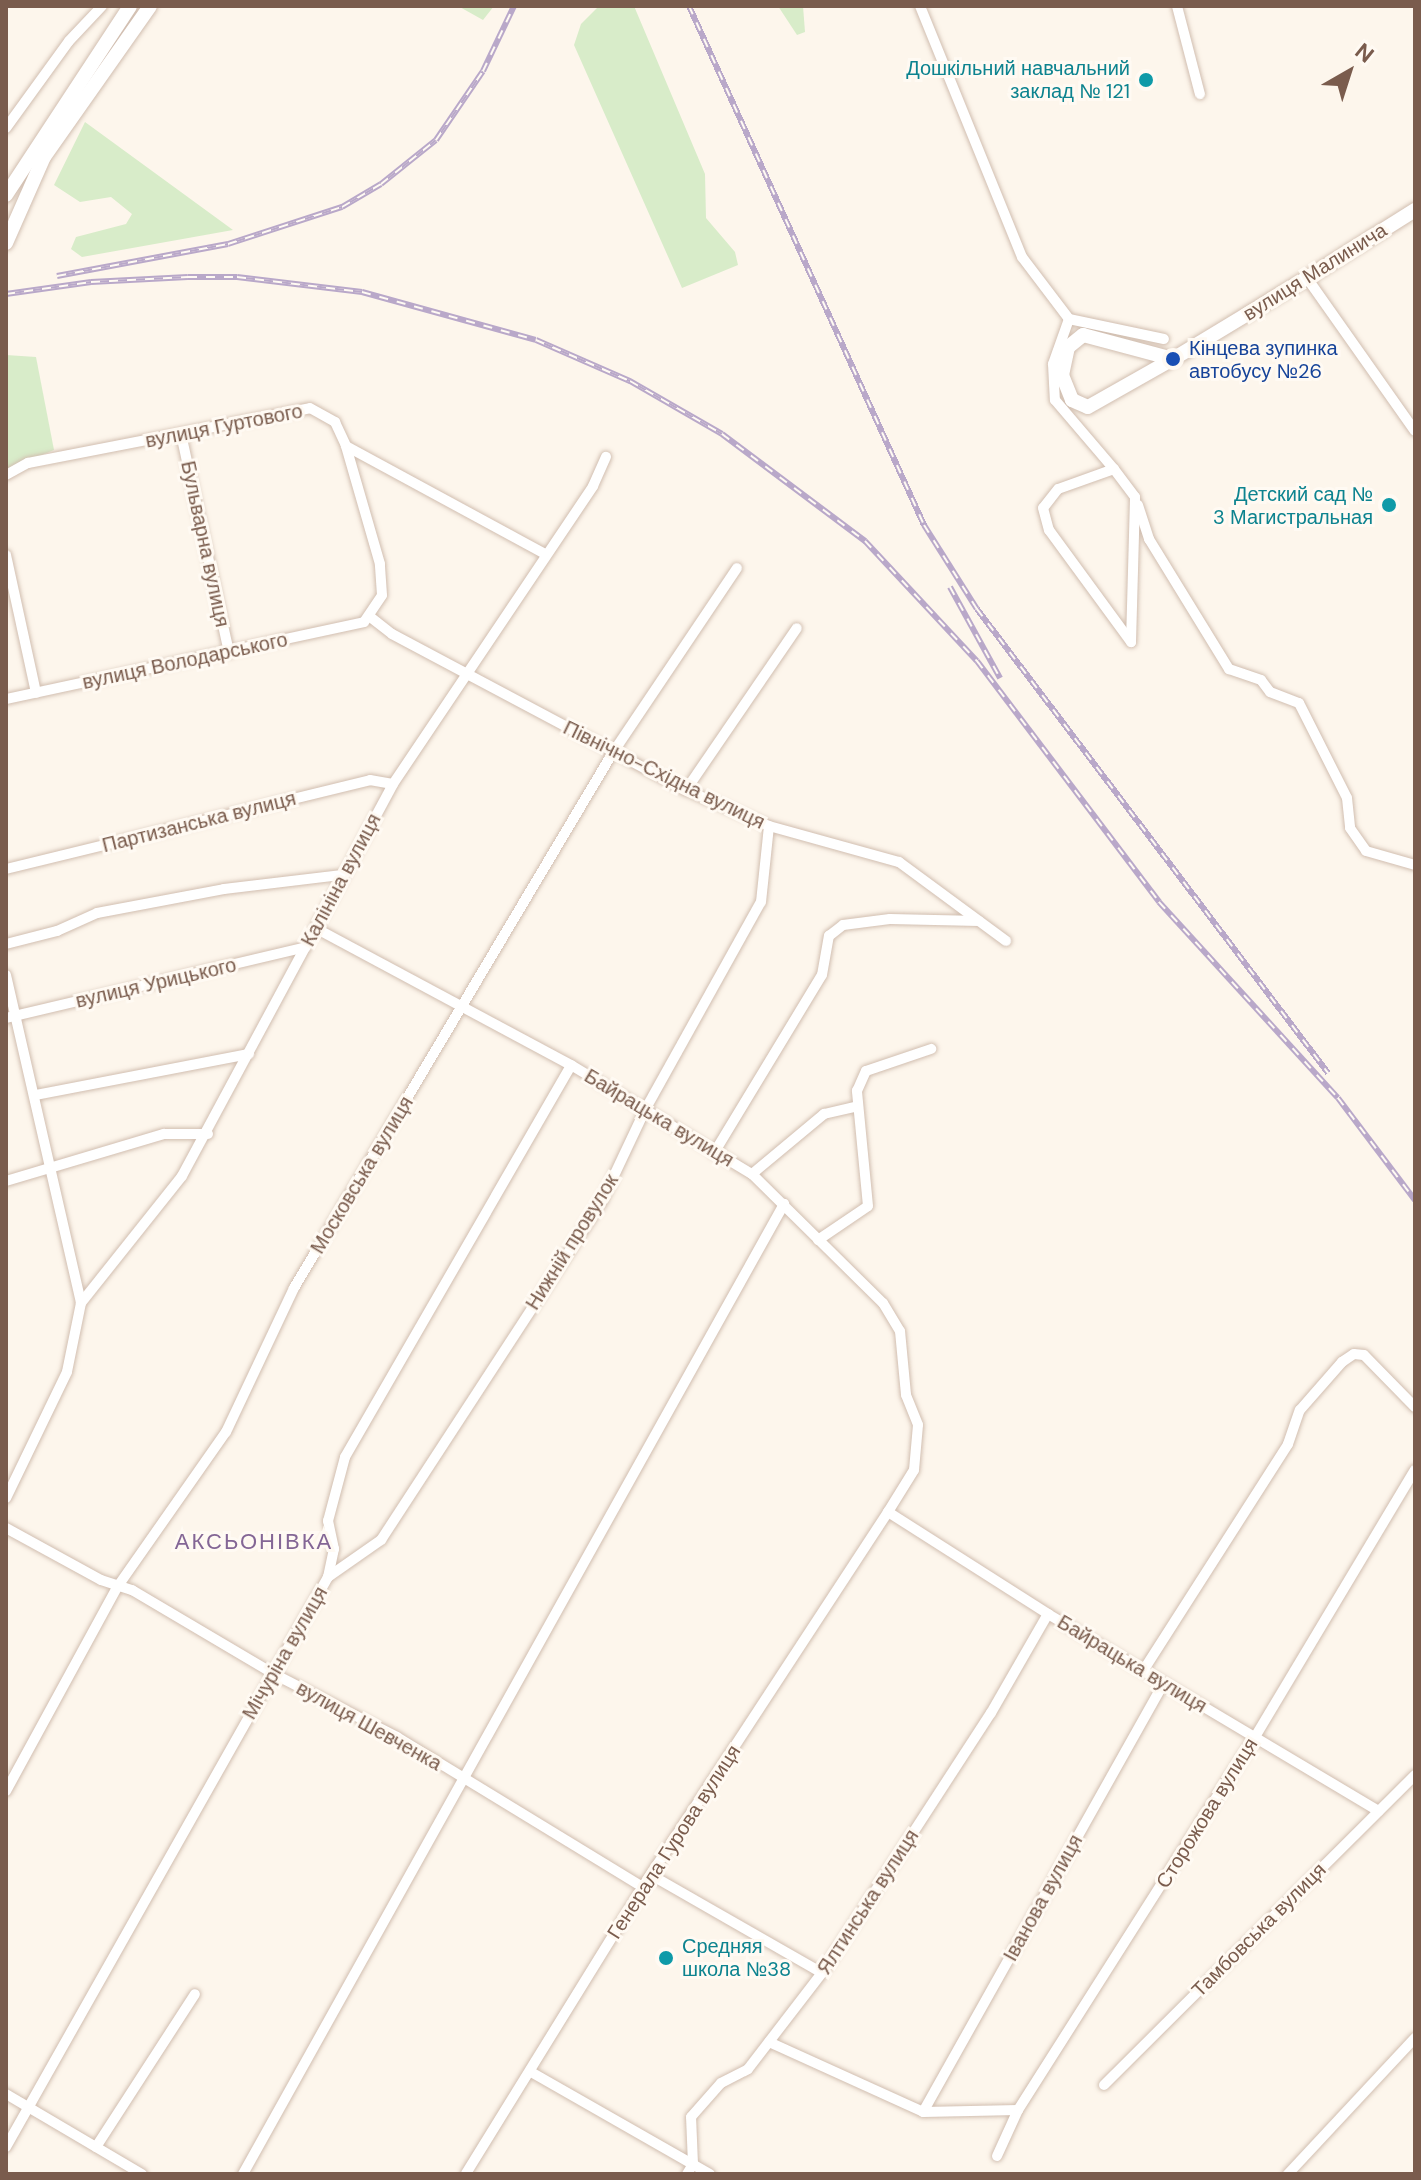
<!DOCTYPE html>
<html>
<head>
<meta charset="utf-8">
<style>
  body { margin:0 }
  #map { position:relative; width:1421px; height:2180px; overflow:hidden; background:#fdf6ec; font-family:"DM Sans",sans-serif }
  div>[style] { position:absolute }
  .green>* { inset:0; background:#d8ecc9 }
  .roads { filter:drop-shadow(0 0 2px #d1beb0) drop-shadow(0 0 2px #d1beb0) }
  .street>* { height:10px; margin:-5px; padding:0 5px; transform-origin:5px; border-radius:5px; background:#fff }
  .secondary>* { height:14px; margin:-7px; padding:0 7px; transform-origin:7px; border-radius:7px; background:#fff }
  .rail>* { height:6px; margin-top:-3px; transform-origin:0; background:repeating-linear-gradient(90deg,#fffaf3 0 9px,#b9a8c9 0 18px); box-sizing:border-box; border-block:2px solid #b9a8c9 }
  .dots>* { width:22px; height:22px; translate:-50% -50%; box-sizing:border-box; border:4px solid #fffaf3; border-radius:50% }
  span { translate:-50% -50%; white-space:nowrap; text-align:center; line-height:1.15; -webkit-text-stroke:6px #fffaf3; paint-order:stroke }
  .culture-label { font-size:20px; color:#0d838f }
  .right { translate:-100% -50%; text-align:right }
  .left { translate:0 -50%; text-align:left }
  .street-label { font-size:20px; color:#7a5c4d }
  .transit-label { font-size:20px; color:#164399 }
  .neighbourhood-label { font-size:22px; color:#846695; letter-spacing:2px }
  .frame { position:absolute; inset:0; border:8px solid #7a5c4d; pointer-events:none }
  .north { position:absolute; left:1309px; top:32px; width:80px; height:80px; -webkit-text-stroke:6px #fffaf3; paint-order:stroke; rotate:39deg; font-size:22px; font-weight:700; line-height:32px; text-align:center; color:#7a5c4d }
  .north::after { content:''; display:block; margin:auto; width:28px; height:36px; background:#7a5c4d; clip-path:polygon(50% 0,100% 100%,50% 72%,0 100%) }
</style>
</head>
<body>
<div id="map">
  <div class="green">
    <div style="clip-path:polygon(458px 6px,494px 6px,483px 20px)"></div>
    <div style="clip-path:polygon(599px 6px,634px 6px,705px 174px,706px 218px,735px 252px,738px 265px,682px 288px,574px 45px,581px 24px)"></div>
    <div style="clip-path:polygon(778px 6px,803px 6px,805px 32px,797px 35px)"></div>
    <div style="clip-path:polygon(85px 122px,233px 230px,82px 257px,71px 249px,76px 237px,126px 224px,132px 214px,111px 197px,80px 202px,54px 185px)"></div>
    <div style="clip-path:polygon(6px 355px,36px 357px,54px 450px,6px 470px)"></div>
  </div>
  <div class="roads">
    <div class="street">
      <div style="left:920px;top:6px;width:271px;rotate:67.9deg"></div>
      <div style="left:1022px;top:257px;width:78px;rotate:52.8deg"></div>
      <div style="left:1069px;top:319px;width:97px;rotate:11.9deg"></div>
      <div style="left:1177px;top:6px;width:91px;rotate:75.4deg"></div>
      <div style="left:6px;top:128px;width:107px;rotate:-54.1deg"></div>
      <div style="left:69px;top:41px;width:48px;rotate:-46.7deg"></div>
      <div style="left:1307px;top:278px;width:187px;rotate:54.8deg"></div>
      <div style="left:1069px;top:319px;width:48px;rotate:109.6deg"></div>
      <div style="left:1053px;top:364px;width:36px;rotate:87deg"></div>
      <div style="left:1055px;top:400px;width:91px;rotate:49.5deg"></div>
      <div style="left:1114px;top:469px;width:59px;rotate:160.3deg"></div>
      <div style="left:1058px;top:489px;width:24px;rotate:128deg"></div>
      <div style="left:1043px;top:508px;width:23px;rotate:75deg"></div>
      <div style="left:1049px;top:530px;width:139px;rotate:53.8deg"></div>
      <div style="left:1131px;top:642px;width:145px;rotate:-88.4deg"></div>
      <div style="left:1135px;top:497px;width:35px;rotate:-127deg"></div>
      <div style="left:181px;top:434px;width:224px;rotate:77.6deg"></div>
      <div style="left:6px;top:475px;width:25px;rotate:-29deg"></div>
      <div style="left:28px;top:463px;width:287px;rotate:-11deg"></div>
      <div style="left:310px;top:408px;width:29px;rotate:29deg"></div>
      <div style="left:335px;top:422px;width:26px;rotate:65deg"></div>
      <div style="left:346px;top:446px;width:226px;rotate:28.5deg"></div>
      <div style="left:1138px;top:505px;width:36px;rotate:72deg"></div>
      <div style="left:1149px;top:539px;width:153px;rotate:58.4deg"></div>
      <div style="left:1229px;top:669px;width:34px;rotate:19deg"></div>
      <div style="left:1261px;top:680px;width:15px;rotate:53deg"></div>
      <div style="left:1270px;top:692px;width:31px;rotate:21deg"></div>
      <div style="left:1299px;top:703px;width:106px;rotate:63.2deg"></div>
      <div style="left:1347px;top:798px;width:30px;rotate:84deg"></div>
      <div style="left:1350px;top:828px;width:28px;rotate:55deg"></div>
      <div style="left:1366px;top:851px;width:51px;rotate:15.9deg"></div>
      <div style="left:6px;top:555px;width:141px;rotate:77.7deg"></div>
      <div style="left:369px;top:616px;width:29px;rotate:38deg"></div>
      <div style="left:392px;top:634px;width:333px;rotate:28deg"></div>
      <div style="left:686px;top:790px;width:90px;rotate:23.4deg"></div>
      <div style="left:769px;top:826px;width:135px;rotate:15.5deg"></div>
      <div style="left:899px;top:862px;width:133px;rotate:36.4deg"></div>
      <div style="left:6px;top:699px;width:366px;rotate:-12.1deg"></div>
      <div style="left:364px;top:622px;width:32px;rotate:-56deg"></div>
      <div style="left:382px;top:595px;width:31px;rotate:-94deg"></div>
      <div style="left:380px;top:564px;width:123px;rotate:-106.1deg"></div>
      <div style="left:686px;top:790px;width:196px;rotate:-55.6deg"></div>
      <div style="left:6px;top:869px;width:375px;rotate:-13.7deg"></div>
      <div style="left:370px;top:780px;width:23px;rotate:10deg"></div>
      <div style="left:319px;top:930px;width:286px;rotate:28.2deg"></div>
      <div style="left:571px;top:1065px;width:211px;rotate:31.1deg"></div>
      <div style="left:752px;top:1174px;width:184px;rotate:44.6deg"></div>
      <div style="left:883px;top:1303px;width:33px;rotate:59deg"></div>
      <div style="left:900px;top:1331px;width:64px;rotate:84.6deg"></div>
      <div style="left:906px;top:1395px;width:32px;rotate:68deg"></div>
      <div style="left:918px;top:1425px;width:45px;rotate:95.1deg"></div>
      <div style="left:914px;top:1470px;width:49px;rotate:121.8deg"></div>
      <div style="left:888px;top:1512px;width:448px;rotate:123.2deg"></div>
      <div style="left:643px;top:1887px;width:337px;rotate:121.7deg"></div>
      <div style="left:6px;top:944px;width:53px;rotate:-14.3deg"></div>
      <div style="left:57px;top:931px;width:44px;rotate:-24.2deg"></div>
      <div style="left:97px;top:913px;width:129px;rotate:-10.7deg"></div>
      <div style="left:224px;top:889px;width:119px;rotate:-6.8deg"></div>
      <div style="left:6px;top:975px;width:336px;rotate:77.1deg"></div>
      <div style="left:81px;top:1303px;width:70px;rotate:101.5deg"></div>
      <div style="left:67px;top:1372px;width:140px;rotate:115.8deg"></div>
      <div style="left:6px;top:1018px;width:308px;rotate:-13.3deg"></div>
      <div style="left:36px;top:1095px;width:217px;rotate:-10.9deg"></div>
      <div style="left:714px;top:1153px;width:208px;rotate:-58.8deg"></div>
      <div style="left:822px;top:975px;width:40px;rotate:-80deg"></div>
      <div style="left:829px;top:936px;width:18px;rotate:-38deg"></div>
      <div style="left:843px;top:925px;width:47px;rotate:-7.3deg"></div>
      <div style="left:890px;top:919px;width:89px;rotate:1.3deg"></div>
      <div style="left:752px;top:1174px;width:94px;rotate:-39.8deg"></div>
      <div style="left:824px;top:1114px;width:35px;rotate:-13deg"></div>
      <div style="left:6px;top:1181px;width:165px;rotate:-16.6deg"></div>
      <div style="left:164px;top:1134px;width:44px"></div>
      <div style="left:818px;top:1240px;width:60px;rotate:-34.2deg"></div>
      <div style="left:868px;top:1206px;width:116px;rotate:-95.5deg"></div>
      <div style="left:857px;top:1091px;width:22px;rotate:-66deg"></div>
      <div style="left:866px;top:1071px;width:69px;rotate:-18.7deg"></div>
      <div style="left:81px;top:1303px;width:162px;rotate:-51.5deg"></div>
      <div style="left:182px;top:1176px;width:445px;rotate:-61.7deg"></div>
      <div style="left:393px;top:784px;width:359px;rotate:-56.1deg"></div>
      <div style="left:593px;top:486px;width:32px;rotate:-66deg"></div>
      <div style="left:888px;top:1512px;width:190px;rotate:32.5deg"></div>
      <div style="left:1048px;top:1614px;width:385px;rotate:30.8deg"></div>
      <div style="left:6px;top:1528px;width:108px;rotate:28.7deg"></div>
      <div style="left:101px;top:1580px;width:33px;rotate:18deg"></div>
      <div style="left:132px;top:1590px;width:165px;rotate:30.6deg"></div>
      <div style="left:274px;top:1674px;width:138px;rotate:27.1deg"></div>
      <div style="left:397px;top:1737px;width:288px;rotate:31.4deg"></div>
      <div style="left:328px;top:1577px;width:65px;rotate:-34.9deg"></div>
      <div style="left:381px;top:1540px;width:405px;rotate:-56.9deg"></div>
      <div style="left:602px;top:1201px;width:101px;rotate:-64.7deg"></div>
      <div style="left:645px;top:1110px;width:238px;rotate:-60.9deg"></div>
      <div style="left:761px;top:902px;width:76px;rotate:-84deg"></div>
      <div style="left:1143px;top:1671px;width:269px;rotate:-57.4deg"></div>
      <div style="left:1288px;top:1444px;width:36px;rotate:-71deg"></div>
      <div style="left:1300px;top:1410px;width:64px;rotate:-48.8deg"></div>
      <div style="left:1342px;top:1362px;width:14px;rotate:-34deg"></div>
      <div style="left:1354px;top:1354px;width:10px;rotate:6deg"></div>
      <div style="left:1364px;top:1355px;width:73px;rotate:45.6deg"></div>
      <div style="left:6px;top:1791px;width:234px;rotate:-61.4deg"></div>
      <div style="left:118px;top:1586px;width:188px;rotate:-55deg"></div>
      <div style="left:226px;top:1432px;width:159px;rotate:-64.7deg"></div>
      <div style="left:294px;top:1288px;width:622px;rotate:-59.23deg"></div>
      <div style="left:612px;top:754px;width:224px;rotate:-56.1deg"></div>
      <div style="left:651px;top:1875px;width:197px;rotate:29.8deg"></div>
      <div style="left:769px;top:2042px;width:169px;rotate:24.4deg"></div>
      <div style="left:923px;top:2112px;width:95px;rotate:-1.2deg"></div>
      <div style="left:531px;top:2072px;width:206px;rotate:29.7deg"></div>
      <div style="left:1104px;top:2085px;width:439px;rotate:-44.9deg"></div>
      <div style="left:6px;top:2094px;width:158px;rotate:30.5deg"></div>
      <div style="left:923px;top:2112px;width:492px;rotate:-60.7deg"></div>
      <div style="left:6px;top:2147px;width:655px;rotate:-60.54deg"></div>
      <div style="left:328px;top:1577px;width:29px;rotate:-78deg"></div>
      <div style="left:334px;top:1549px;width:29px;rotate:-102deg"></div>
      <div style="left:328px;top:1521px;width:66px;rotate:-75.1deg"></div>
      <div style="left:345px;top:1457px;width:452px;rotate:-60deg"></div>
      <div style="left:96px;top:2147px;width:182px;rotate:-57.1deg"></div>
      <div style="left:997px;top:2156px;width:51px;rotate:-65.5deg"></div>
      <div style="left:1018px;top:2110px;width:442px;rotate:-57.6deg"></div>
      <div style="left:1255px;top:1737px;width:311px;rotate:-59.1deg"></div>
      <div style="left:243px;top:2174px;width:1111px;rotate:-60.85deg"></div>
      <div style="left:687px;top:2174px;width:12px;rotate:-59deg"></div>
      <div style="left:693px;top:2164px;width:47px;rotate:-92.4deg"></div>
      <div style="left:691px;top:2117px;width:45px;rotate:-48.6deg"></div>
      <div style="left:721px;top:2083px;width:30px;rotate:-27deg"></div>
      <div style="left:748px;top:2069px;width:121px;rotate:-52.4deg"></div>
      <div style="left:822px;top:1973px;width:310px;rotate:-57deg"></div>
      <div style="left:991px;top:1713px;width:114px;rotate:-60.1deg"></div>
      <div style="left:1288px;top:2174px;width:186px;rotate:-47deg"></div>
    </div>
    <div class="secondary">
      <div style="left:6px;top:195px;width:226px;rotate:-56.7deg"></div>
      <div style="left:6px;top:243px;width:94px;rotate:-66.2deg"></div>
      <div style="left:44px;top:157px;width:184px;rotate:-54.9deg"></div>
      <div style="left:1173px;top:359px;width:93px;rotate:-165.1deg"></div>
      <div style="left:1083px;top:335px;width:19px;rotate:141deg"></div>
      <div style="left:1068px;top:347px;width:29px;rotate:102deg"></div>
      <div style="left:1062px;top:375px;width:27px;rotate:68deg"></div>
      <div style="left:1072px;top:400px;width:17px;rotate:24deg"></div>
      <div style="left:1088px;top:407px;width:98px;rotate:-29.5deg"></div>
      <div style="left:1173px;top:359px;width:157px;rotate:-31.2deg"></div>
      <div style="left:1307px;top:278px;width:128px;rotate:-32.2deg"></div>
    </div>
  </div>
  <div class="rail">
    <div style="left:689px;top:6px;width:570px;rotate:65.64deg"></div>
    <div style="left:924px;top:525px;width:99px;rotate:57.8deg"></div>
    <div style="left:977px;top:609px;width:582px;rotate:52.89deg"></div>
    <div style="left:57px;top:276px;width:174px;rotate:-10.6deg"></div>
    <div style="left:228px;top:244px;width:120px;rotate:-18deg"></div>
    <div style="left:342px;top:207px;width:45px;rotate:-30.5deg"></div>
    <div style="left:381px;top:184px;width:70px;rotate:-38.7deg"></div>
    <div style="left:436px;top:140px;width:83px;rotate:-55.7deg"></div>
    <div style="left:483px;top:71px;width:72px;rotate:-64.5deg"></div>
    <div style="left:6px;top:294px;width:86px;rotate:-8deg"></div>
    <div style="left:91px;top:282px;width:97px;rotate:-3deg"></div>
    <div style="left:188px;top:277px;width:49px"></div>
    <div style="left:237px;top:277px;width:126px;rotate:6.8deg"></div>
    <div style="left:362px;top:292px;width:180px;rotate:15.4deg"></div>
    <div style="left:536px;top:340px;width:103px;rotate:23.6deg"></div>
    <div style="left:630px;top:381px;width:106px;rotate:29.9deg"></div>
    <div style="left:722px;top:434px;width:179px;rotate:36.8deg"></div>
    <div style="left:865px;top:541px;width:164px;rotate:47deg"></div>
    <div style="left:977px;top:661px;width:302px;rotate:52.9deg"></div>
    <div style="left:1159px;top:902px;width:265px;rotate:47.6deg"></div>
    <div style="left:1338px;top:1098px;width:128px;rotate:53deg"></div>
    <div style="left:950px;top:587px;width:104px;rotate:61.2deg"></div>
  </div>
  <div class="dots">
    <div style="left:1146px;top:80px;background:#0f9aa8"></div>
    <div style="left:1173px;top:359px;background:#1a4fb4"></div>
    <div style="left:1389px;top:505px;background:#0f9aa8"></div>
    <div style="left:666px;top:1958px;background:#0f9aa8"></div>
  </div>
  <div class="culture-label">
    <span class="right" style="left:1130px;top:80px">Дошкільний навчальний<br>заклад № 121</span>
    <span class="right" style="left:1373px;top:506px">Детский сад №<br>3 Магистральная</span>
    <span class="left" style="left:682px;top:1958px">Средняя<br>школа №38</span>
  </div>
  <div class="street-label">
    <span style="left:1315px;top:272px;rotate:-32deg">вулиця Малинича</span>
    <span style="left:224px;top:426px;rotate:-11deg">вулиця Гуртового</span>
    <span style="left:205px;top:544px;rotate:78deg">Бульварна вулиця</span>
    <span style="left:185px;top:661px;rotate:-12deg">вулиця Володарського</span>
    <span style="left:664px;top:775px;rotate:26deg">Північно-Східна вулиця</span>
    <span style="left:199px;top:822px;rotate:-14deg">Партизанська вулиця</span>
    <span style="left:341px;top:880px;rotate:-62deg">Калініна вулиця</span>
    <span style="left:156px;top:983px;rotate:-13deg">вулиця Урицького</span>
    <span style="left:659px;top:1118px;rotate:31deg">Байрацька вулиця</span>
    <span style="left:362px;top:1175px;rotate:-59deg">Московська вулиця</span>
    <span style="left:572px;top:1242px;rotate:-58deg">Нижній провулок</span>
    <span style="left:285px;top:1653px;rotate:-60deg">Мічуріна вулиця</span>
    <span style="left:1132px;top:1664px;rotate:31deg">Байрацька вулиця</span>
    <span style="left:369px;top:1726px;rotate:29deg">вулиця Шевченка</span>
    <span style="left:1207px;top:1813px;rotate:-58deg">Сторожова вулиця</span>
    <span style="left:674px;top:1842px;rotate:-57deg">Генерала Гурова вулиця</span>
    <span style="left:1043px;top:1898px;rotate:-61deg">Іванова вулиця</span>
    <span style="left:868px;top:1902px;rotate:-57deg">Ялтинська вулиця</span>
    <span style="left:1259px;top:1930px;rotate:-45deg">Тамбовська вулиця</span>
  </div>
  <div class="transit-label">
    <span class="left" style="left:1189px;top:360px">Кінцева зупинка<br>автобусу №26</span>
  </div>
  <div class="neighbourhood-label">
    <span style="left:254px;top:1542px">АКСЬОНІВКА</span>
  </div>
  <div class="frame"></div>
  <div class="north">N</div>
</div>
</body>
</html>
